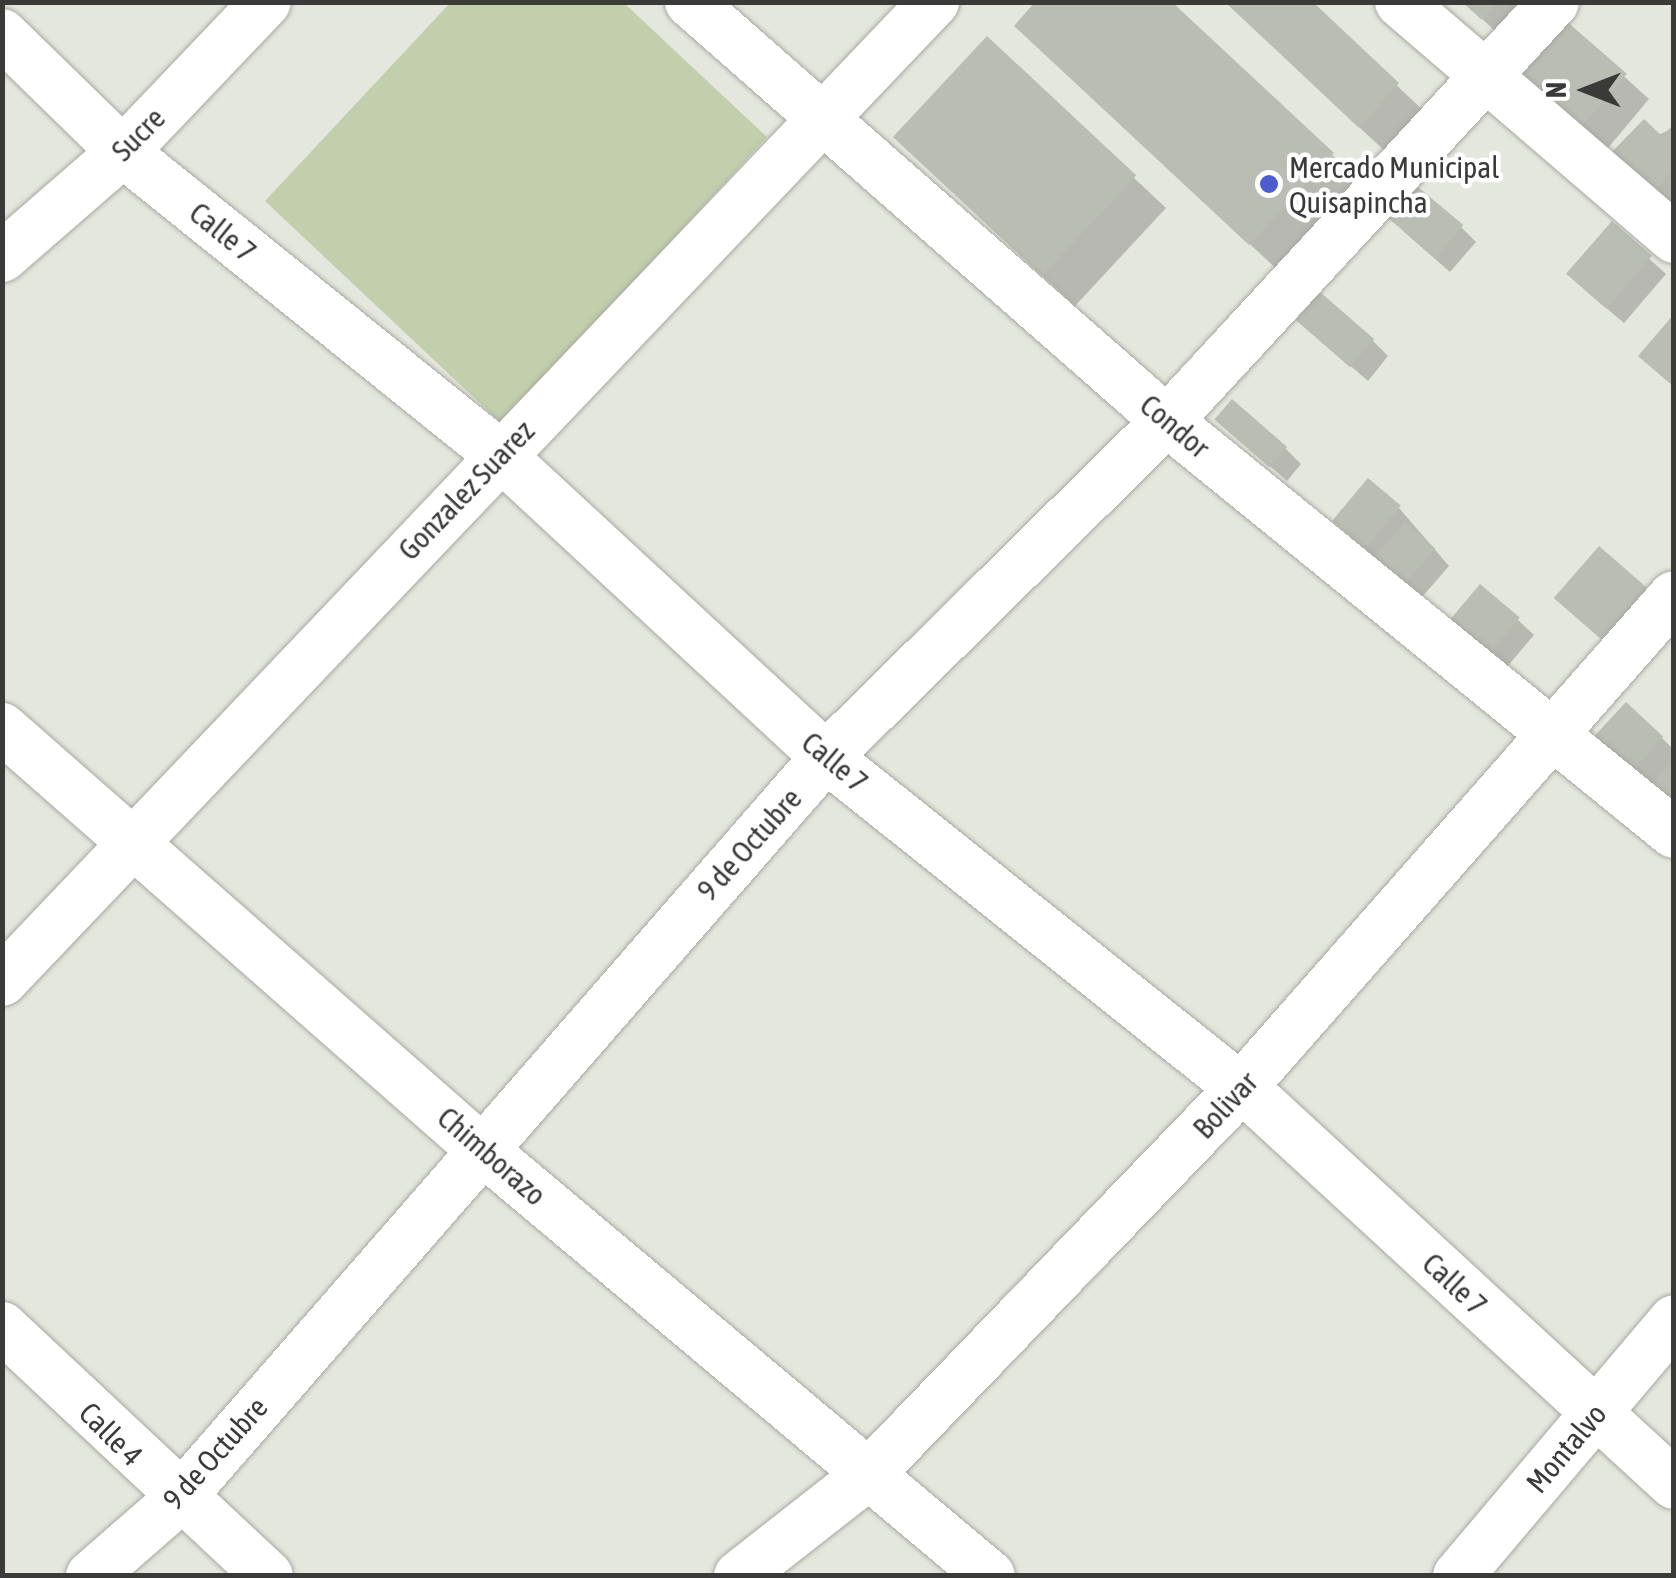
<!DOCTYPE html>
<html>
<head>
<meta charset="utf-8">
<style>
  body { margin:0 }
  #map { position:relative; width:1676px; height:1578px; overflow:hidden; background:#e4e7de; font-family:"Asap Condensed",sans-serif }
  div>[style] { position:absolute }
  .green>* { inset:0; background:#c3ceac }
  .shadow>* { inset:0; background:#0003 }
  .building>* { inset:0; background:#b9bdb4; transform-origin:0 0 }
  .roads { filter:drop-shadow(0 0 2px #a6a9a0) drop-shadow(0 0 2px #a6a9a0) }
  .minor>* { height:50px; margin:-25px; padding:0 25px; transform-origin:25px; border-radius:25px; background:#fff }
  .dots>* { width:28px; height:28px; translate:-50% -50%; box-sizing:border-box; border:5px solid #fff; border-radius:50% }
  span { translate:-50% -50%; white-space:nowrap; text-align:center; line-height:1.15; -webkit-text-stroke:9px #fff; paint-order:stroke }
  .street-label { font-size:30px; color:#3a3b38 }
  .poi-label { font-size:30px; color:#3a3b38 }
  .left { translate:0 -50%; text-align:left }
  .frame { position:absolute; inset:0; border:5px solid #3a3b38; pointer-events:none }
  .north { position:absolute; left:1536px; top:40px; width:100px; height:100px; -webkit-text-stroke:8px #fff; paint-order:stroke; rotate:270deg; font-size:28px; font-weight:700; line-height:40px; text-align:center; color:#3a3b38 }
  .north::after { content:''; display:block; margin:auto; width:35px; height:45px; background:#3a3b38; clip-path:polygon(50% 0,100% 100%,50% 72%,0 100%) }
</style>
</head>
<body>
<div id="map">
  <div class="green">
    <div style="clip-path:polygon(450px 3px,624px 3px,767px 137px,502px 424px,265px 201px)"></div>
  </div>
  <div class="shadow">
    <div style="clip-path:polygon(1226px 2px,1309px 2px,1429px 116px,1391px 157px)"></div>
    <div style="clip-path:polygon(1464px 2px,1542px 2px,1507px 42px)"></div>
    <div style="clip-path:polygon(1566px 24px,1649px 99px,1603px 154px,1543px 102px)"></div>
    <div style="clip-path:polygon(987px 40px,1166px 208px,1075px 306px,928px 169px)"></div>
    <div style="clip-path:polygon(1049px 57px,1332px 155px,1363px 186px,1282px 274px)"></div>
    <div style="clip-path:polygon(1674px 128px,1674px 201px,1667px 208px,1613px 155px)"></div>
    <div style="clip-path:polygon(1612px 225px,1666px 274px,1624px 323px,1586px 291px)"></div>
    <div style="clip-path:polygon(1461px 227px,1476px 242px,1450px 272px,1403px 231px)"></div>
    <div style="clip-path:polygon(1316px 336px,1373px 341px,1388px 356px,1368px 381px)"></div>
    <div style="clip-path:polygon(1234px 435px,1285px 448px,1301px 464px,1287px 481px)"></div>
    <div style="clip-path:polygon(1399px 508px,1449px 566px,1422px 597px,1351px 537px)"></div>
    <div style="clip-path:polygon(1518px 620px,1534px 635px,1506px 668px,1468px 635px)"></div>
    <div style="clip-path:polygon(1662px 738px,1674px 750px,1674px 805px,1609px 758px)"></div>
  </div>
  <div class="building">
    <div style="clip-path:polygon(1035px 2px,1172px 2px,1334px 153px,1249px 245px,1014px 26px)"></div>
    <div style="clip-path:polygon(1225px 2px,1313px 2px,1399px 83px,1359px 128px)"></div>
    <div style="clip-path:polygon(1462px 2px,1497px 2px,1482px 20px)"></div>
    <div style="left:1565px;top:20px;width:82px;height:77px;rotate:41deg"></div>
    <div style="left:987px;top:36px;width:204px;height:138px;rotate:43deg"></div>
    <div style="clip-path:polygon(1644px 119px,1662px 136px,1674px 124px,1674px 169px,1650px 195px,1609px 155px)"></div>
    <div style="left:1412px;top:182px;width:67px;height:43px;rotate:40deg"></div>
    <div style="left:1612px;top:221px;width:53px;height:70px;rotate:41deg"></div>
    <div style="left:1320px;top:292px;width:72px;height:37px;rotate:41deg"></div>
    <div style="clip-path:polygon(1674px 314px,1674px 387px,1638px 356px)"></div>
    <div style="left:1232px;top:399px;width:73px;height:27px;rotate:41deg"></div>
    <div style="left:1368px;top:478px;width:43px;height:56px;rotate:40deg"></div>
    <div style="left:1405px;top:522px;width:40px;height:46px;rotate:41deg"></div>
    <div style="left:1599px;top:546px;width:75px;height:69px;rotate:41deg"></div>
    <div style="left:1480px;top:584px;width:52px;height:48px;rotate:40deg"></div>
    <div style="left:1626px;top:702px;width:51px;height:55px;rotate:43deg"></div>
    <div style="clip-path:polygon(1674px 759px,1674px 807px,1650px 786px)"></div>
  </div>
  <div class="roads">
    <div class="minor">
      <div style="left:690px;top:2px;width:635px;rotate:41.3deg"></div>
      <div style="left:1167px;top:421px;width:653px;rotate:39.1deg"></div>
      <div style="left:1400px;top:2px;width:362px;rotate:40.7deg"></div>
      <div style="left:2px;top:34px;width:169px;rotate:44.3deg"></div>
      <div style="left:123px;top:152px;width:484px;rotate:38.8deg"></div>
      <div style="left:500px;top:455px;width:444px;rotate:42.8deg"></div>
      <div style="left:826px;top:757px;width:559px;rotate:38.61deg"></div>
      <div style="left:1263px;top:1106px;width:558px;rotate:42.6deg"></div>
      <div style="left:2px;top:257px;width:160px;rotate:-41deg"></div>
      <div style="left:123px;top:152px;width:207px;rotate:-46.4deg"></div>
      <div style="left:2px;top:728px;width:635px;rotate:41.3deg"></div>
      <div style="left:479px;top:1147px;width:667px;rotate:40.01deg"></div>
      <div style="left:2px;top:981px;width:1352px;rotate:-46.41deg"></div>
      <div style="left:2px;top:1327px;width:364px;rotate:43.1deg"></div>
      <div style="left:91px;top:1576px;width:116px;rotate:-41.1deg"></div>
      <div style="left:178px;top:1500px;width:986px;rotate:-48.91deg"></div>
      <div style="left:826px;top:757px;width:479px;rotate:-44.6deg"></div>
      <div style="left:1167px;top:421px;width:570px;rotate:-47.27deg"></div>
      <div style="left:739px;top:1576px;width:165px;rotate:-38.1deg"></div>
      <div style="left:869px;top:1474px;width:536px;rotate:-46.06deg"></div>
      <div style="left:1241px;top:1088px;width:655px;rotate:-48.65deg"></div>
      <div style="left:1458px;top:1576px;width:335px;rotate:-49.8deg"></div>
    </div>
  </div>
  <div class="dots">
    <div style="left:1269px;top:184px;background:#4c5dd2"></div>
  </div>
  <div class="street-label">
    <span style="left:138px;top:134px;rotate:-45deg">Sucre</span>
    <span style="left:223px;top:232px;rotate:39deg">Calle 7</span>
    <span style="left:1175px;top:426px;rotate:40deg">Condor</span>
    <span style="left:466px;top:490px;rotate:-46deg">Gonzalez Suarez</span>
    <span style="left:835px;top:762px;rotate:40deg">Calle 7</span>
    <span style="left:749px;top:844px;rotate:-48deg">9 de Octubre</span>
    <span style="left:1225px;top:1105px;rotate:-47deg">Bolivar</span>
    <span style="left:492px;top:1156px;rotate:41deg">Chimborazo</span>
    <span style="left:1455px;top:1284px;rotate:43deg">Calle 7</span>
    <span style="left:111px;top:1434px;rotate:45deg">Calle 4</span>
    <span style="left:1566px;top:1448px;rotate:-50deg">Montalvo</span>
    <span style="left:215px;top:1453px;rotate:-48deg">9 de Octubre</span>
  </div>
  <div class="poi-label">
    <span class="left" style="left:1289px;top:184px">Mercado Municipal<br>Quisapincha</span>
  </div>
  <div class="frame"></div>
  <div class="north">N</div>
</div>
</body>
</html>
